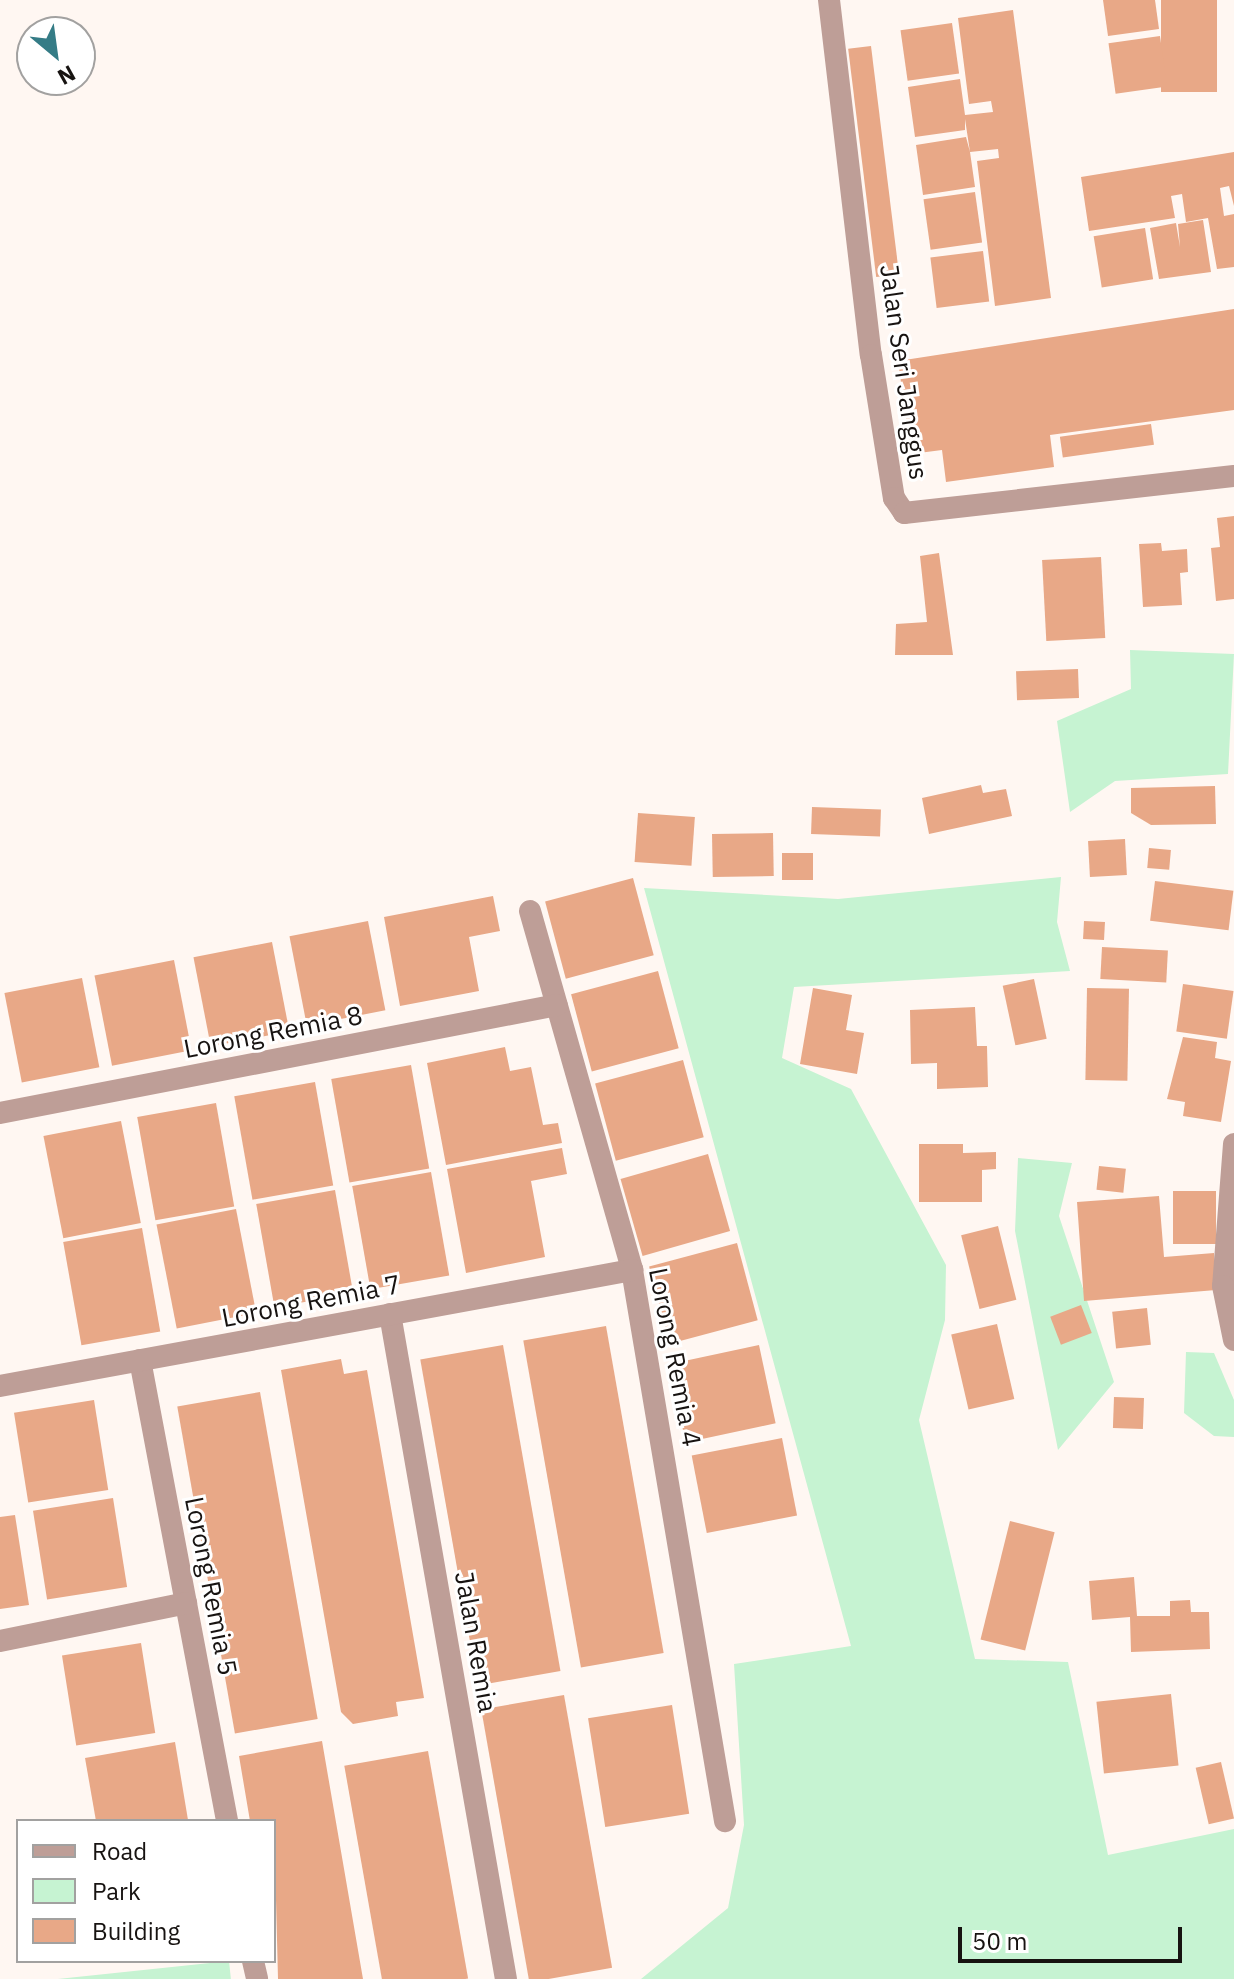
<!DOCTYPE html>
<html>
<head>
<meta charset="utf-8">
<style>
  body { margin:0 }
  #map { position:relative; width:1234px; height:1979px; overflow:hidden; background:#fff7f2; font-family:"IBM Plex Sans",sans-serif }
  div>[style] { position:absolute }
  .green>* { inset:0; background:#c6f3d2; transform-origin:0 0 }
  .building>* { inset:0; background:#e8a887; transform-origin:0 0 }
  .minor>* { height:22px; margin:-11px; padding:0 11px; transform-origin:11px; border-radius:11px; background:#be9e97 }
  span { translate:-50% -50%; white-space:nowrap; text-align:center; line-height:1.15; -webkit-text-stroke:6px #fff; paint-order:stroke }
  .street-label { font-size:26px; color:#171311 }
  .legend { position:absolute; left:16px; top:1819px; width:260px; height:144px; box-sizing:border-box; background:#fff; border:2px solid #a2a1a0; margin:0; padding:10px 14px; list-style:none; font-size:24px; color:#171311 }
  .legend li { display:flex; align-items:center; gap:16px; height:40px }
  .legend b { width:40px; border:2px solid #a2a1a0 }
  .north { position:absolute; left:16px; top:16px; width:80px; height:80px; box-sizing:border-box; background:#fff; border:2px solid #a2a1a0; border-radius:50%; rotate:151deg; font-size:22px; font-weight:700; line-height:32px; text-align:center; color:#171311 }
  .north::after { content:''; display:block; margin:auto; width:28px; height:36px; background:#357c86; clip-path:polygon(50% 0,100% 100%,50% 72%,0 100%) }
  .scale { position:absolute; left:958px; top:1927px; width:224px; height:36px; box-sizing:border-box; border:4px solid #171311; border-top:0; padding-left:10px; font-size:24px; line-height:28px; white-space:nowrap; color:#171311; -webkit-text-stroke:6px #fff; paint-order:stroke }
</style>
</head>
<body>
<div id="map">
  <div class="green">
    <div style="clip-path:polygon(1130px 650px,1234px 654px,1228px 774px,1115px 781px,1070px 812px,1057px 721px,1131px 689px)"></div>
    <div style="clip-path:polygon(1061px 877px,1057px 922px,1070px 971px,794px 987px,782px 1058px,851px 1089px,946px 1265px,945px 1320px,919px 1420px,975px 1659px,1068px 1662px,1108px 1855px,1234px 1829px,1234px 1979px,641px 1979px,728px 1908px,744px 1825px,734px 1664px,851px 1646px,644px 888px,838px 899px)"></div>
    <div style="clip-path:polygon(1018px 1158px,1072px 1163px,1059px 1216px,1114px 1382px,1058px 1450px,1015px 1231px)"></div>
    <div style="clip-path:polygon(1186px 1352px,1214px 1353px,1234px 1400px,1234px 1437px,1214px 1436px,1184px 1413px)"></div>
    <div style="left:229px;top:1961px;width:18px;height:189px;rotate:84deg"></div>
  </div>
  <div class="building">
    <div style="clip-path:polygon(1103px 0,1155px 0,1159px 29px,1108px 36px)"></div>
    <div style="left:1161px;top:0;width:56px;height:92px"></div>
    <div style="clip-path:polygon(1013px 10px,1051px 298px,995px 306px,977px 161px,999px 158px,998px 149px,970px 152px,975px 187px,923px 195px,916px 145px,966px 137px,970px 152px,965px 119px,965px 130px,915px 137px,908px 87px,960px 79px,965px 115px,993px 112px,991px 101px,969px 104px,958px 18px)"></div>
    <div style="left:952px;top:23px;width:51px;height:52px;rotate:82deg"></div>
    <div style="left:1160px;top:36px;width:51px;height:52px;rotate:82deg"></div>
    <div style="left:871px;top:46px;width:230px;height:23px;rotate:83deg"></div>
    <div style="clip-path:polygon(1234px 152px,1234px 206px,1229px 186px,1220px 188px,1224px 216px,1234px 214px,1234px 267px,1217px 269px,1208px 218px,1186px 222px,1182px 194px,1171px 196px,1175px 218px,1089px 231px,1081px 177px)"></div>
    <div style="left:975px;top:192px;width:51px;height:52px;rotate:82deg"></div>
    <div style="clip-path:polygon(1203px 220px,1211px 272px,1159px 279px,1150px 228px,1176px 223px,1180px 247px,1178px 224px)"></div>
    <div style="left:1145px;top:228px;width:52px;height:52px;rotate:81deg"></div>
    <div style="left:983px;top:251px;width:51px;height:53px;rotate:83deg"></div>
    <div style="clip-path:polygon(1234px 309px,1234px 410px,1050px 435px,1054px 467px,946px 482px,942px 450px,911px 454px,898px 361px)"></div>
    <div style="left:1151px;top:424px;width:21px;height:92px;rotate:82deg"></div>
    <div style="clip-path:polygon(1234px 516px,1234px 599px,1216px 601px,1211px 548px,1220px 547px,1217px 518px)"></div>
    <div style="clip-path:polygon(1161px 543px,1162px 551px,1187px 549px,1188px 572px,1180px 573px,1182px 605px,1143px 607px,1139px 544px)"></div>
    <div style="clip-path:polygon(939px 553px,953px 655px,895px 655px,896px 624px,927px 622px,920px 556px)"></div>
    <div style="left:1101px;top:557px;width:81px;height:59px;rotate:87deg"></div>
    <div style="left:1078px;top:669px;width:29px;height:62px;rotate:88deg"></div>
    <div style="clip-path:polygon(981px 785px,983px 793px,1006px 789px,1012px 816px,929px 834px,922px 798px)"></div>
    <div style="clip-path:polygon(1215px 786px,1216px 824px,1151px 825px,1131px 813px,1131px 788px)"></div>
    <div style="left:812px;top:807px;width:69px;height:27px;rotate:2deg"></div>
    <div style="left:638px;top:813px;width:57px;height:49px;rotate:4deg"></div>
    <div style="left:773px;top:833px;width:43px;height:61px;rotate:89deg"></div>
    <div style="left:1125px;top:839px;width:36px;height:37px;rotate:87deg"></div>
    <div style="left:1149px;top:848px;width:22px;height:20px;rotate:5deg"></div>
    <div style="left:782px;top:853px;width:31px;height:27px"></div>
    <div style="left:633px;top:878px;width:80px;height:91px;rotate:75deg"></div>
    <div style="left:1155px;top:881px;width:79px;height:40px;rotate:7deg"></div>
    <div style="clip-path:polygon(493px 896px,500px 931px,469px 937px,479px 991px,400px 1006px,384px 917px)"></div>
    <div style="left:368px;top:921px;width:91px;height:80px;rotate:79deg"></div>
    <div style="left:1084px;top:921px;width:21px;height:18px;rotate:3deg"></div>
    <div style="left:272px;top:942px;width:91px;height:80px;rotate:79deg"></div>
    <div style="left:1102px;top:947px;width:66px;height:32px;rotate:3deg"></div>
    <div style="left:174px;top:960px;width:92px;height:81px;rotate:79deg"></div>
    <div style="left:658px;top:971px;width:80px;height:90px;rotate:75deg"></div>
    <div style="left:82px;top:978px;width:91px;height:79px;rotate:79deg"></div>
    <div style="left:1034px;top:979px;width:61px;height:32px;rotate:78deg"></div>
    <div style="left:1183px;top:984px;width:51px;height:48px;rotate:8deg"></div>
    <div style="clip-path:polygon(813px 988px,852px 995px,846px 1030px,864px 1033px,857px 1074px,800px 1064px)"></div>
    <div style="left:1087px;top:988px;width:42px;height:92px;rotate:1deg"></div>
    <div style="clip-path:polygon(975px 1007px,977px 1046px,987px 1046px,988px 1087px,937px 1089px,937px 1063px,911px 1064px,910px 1010px)"></div>
    <div style="clip-path:polygon(1183px 1037px,1217px 1042px,1215px 1058px,1231px 1061px,1221px 1122px,1183px 1116px,1185px 1102px,1167px 1099px)"></div>
    <div style="clip-path:polygon(505px 1047px,510px 1071px,531px 1067px,543px 1125px,558px 1123px,562px 1143px,446px 1165px,427px 1063px)"></div>
    <div style="left:683px;top:1060px;width:80px;height:91px;rotate:75deg"></div>
    <div style="left:411px;top:1065px;width:105px;height:81px;rotate:80deg"></div>
    <div style="left:315px;top:1082px;width:105px;height:82px;rotate:80deg"></div>
    <div style="left:216px;top:1103px;width:105px;height:80px;rotate:80deg"></div>
    <div style="left:121px;top:1121px;width:104px;height:79px;rotate:79deg"></div>
    <div style="clip-path:polygon(919px 1144px,963px 1144px,963px 1153px,996px 1152px,996px 1169px,982px 1170px,982px 1202px,919px 1202px)"></div>
    <div style="clip-path:polygon(562px 1148px,567px 1174px,531px 1181px,545px 1257px,466px 1273px,447px 1169px)"></div>
    <div style="left:708px;top:1154px;width:80px;height:91px;rotate:74deg"></div>
    <div style="left:1099px;top:1166px;width:27px;height:24px;rotate:6deg"></div>
    <div style="left:431px;top:1172px;width:105px;height:80px;rotate:80deg"></div>
    <div style="left:335px;top:1190px;width:105px;height:80px;rotate:80deg"></div>
    <div style="left:1216px;top:1191px;width:53px;height:43px;rotate:90deg"></div>
    <div style="clip-path:polygon(1159px 1196px,1164px 1257px,1214px 1253px,1216px 1290px,1084px 1301px,1077px 1202px)"></div>
    <div style="left:236px;top:1209px;width:106px;height:81px;rotate:79deg"></div>
    <div style="left:998px;top:1226px;width:76px;height:38px;rotate:76deg"></div>
    <div style="left:142px;top:1228px;width:105px;height:80px;rotate:80deg"></div>
    <div style="left:737px;top:1243px;width:80px;height:91px;rotate:75deg"></div>
    <div style="left:1081px;top:1305px;width:30px;height:33px;rotate:69deg"></div>
    <div style="left:1147px;top:1308px;width:37px;height:35px;rotate:84deg"></div>
    <div style="left:997px;top:1324px;width:77px;height:47px;rotate:77deg"></div>
    <div style="left:606px;top:1326px;width:332px;height:84px;rotate:80deg"></div>
    <div style="left:503px;top:1345px;width:331px;height:84px;rotate:80deg"></div>
    <div style="left:759px;top:1345px;width:80px;height:92px;rotate:78deg"></div>
    <div style="clip-path:polygon(341px 1359px,344px 1374px,367px 1370px,424px 1698px,396px 1702px,398px 1716px,353px 1724px,341px 1712px,281px 1370px)"></div>
    <div style="left:260px;top:1392px;width:332px;height:84px;rotate:80deg"></div>
    <div style="left:1114px;top:1397px;width:30px;height:31px;rotate:2deg"></div>
    <div style="left:94px;top:1400px;width:91px;height:81px;rotate:81deg"></div>
    <div style="left:782px;top:1438px;width:79px;height:92px;rotate:79deg"></div>
    <div style="left:113px;top:1498px;width:90px;height:81px;rotate:81deg"></div>
    <div style="clip-path:polygon(15px 1515px,29px 1605px,0 1609px,0 1517px)"></div>
    <div style="left:1010px;top:1521px;width:46px;height:122px;rotate:14deg"></div>
    <div style="clip-path:polygon(1134px 1577px,1137px 1616px,1170px 1616px,1170px 1601px,1190px 1600px,1191px 1612px,1209px 1612px,1210px 1649px,1131px 1652px,1130px 1617px,1092px 1620px,1089px 1581px)"></div>
    <div style="left:141px;top:1643px;width:91px;height:80px;rotate:81deg"></div>
    <div style="left:1171px;top:1694px;width:72px;height:75px;rotate:84deg"></div>
    <div style="left:564px;top:1695px;width:277px;height:84px;rotate:80deg"></div>
    <div style="left:672px;top:1705px;width:110px;height:85px;rotate:81deg"></div>
    <div style="clip-path:polygon(322px 1741px,363px 1979px,278px 1979px,274px 1821px,250px 1821px,239px 1756px)"></div>
    <div style="clip-path:polygon(175px 1742px,188px 1820px,96px 1821px,85px 1758px)"></div>
    <div style="left:428px;top:1751px;width:231px;height:85px;rotate:80deg"></div>
    <div style="left:1221px;top:1762px;width:58px;height:26px;rotate:77deg"></div>
  </div>
  <div class="minor">
    <div style="left:829px;top:0;width:357px;rotate:83.3deg"></div>
    <div style="left:871px;top:355px;width:145px;rotate:80.9deg"></div>
    <div style="left:894px;top:498px;width:18px;rotate:56deg"></div>
    <div style="left:904px;top:513px;width:332px;rotate:-6.4deg"></div>
    <div style="left:530px;top:911px;width:373px;rotate:74.1deg"></div>
    <div style="left:632px;top:1270px;width:559px;rotate:80.42deg"></div>
    <div style="left:0;top:1113px;width:567px;rotate:-10.97deg"></div>
    <div style="left:1234px;top:1144px;width:142px;rotate:94.4deg"></div>
    <div style="left:1223px;top:1286px;width:55px;rotate:78.5deg"></div>
    <div style="left:390px;top:1314px;width:675px;rotate:80.11deg"></div>
    <div style="left:140px;top:1360px;width:469px;rotate:79.3deg"></div>
    <div style="left:0;top:1386px;width:643px;rotate:-10.4deg"></div>
    <div style="left:0;top:1641px;width:190px;rotate:-11.5deg"></div>
    <div style="left:253px;top:1961px;width:18px;rotate:77deg"></div>
  </div>
  <div class="street-label">
    <span style="left:904px;top:372px;rotate:82deg">Jalan Seri Janggus</span>
    <span style="left:273px;top:1032px;rotate:-11deg">Lorong Remia 8</span>
    <span style="left:311px;top:1301px;rotate:-11deg">Lorong Remia 7</span>
    <span style="left:675px;top:1357px;rotate:79deg">Lorong Remia 4</span>
    <span style="left:211px;top:1586px;rotate:79deg">Lorong Remia 5</span>
    <span style="left:476px;top:1642px;rotate:80deg">Jalan Remia</span>
  </div>
  <ul class="legend">
  <li><b style="height:10px;background:#be9e97"></b>Road</li>
  <li><b style="height:22px;background:#c6f3d2"></b>Park</li>
  <li><b style="height:22px;background:#e8a887"></b>Building</li>
  </ul>
  <div class="north">N</div>
  <div class="scale">50 m</div>
</div>
</body>
</html>
